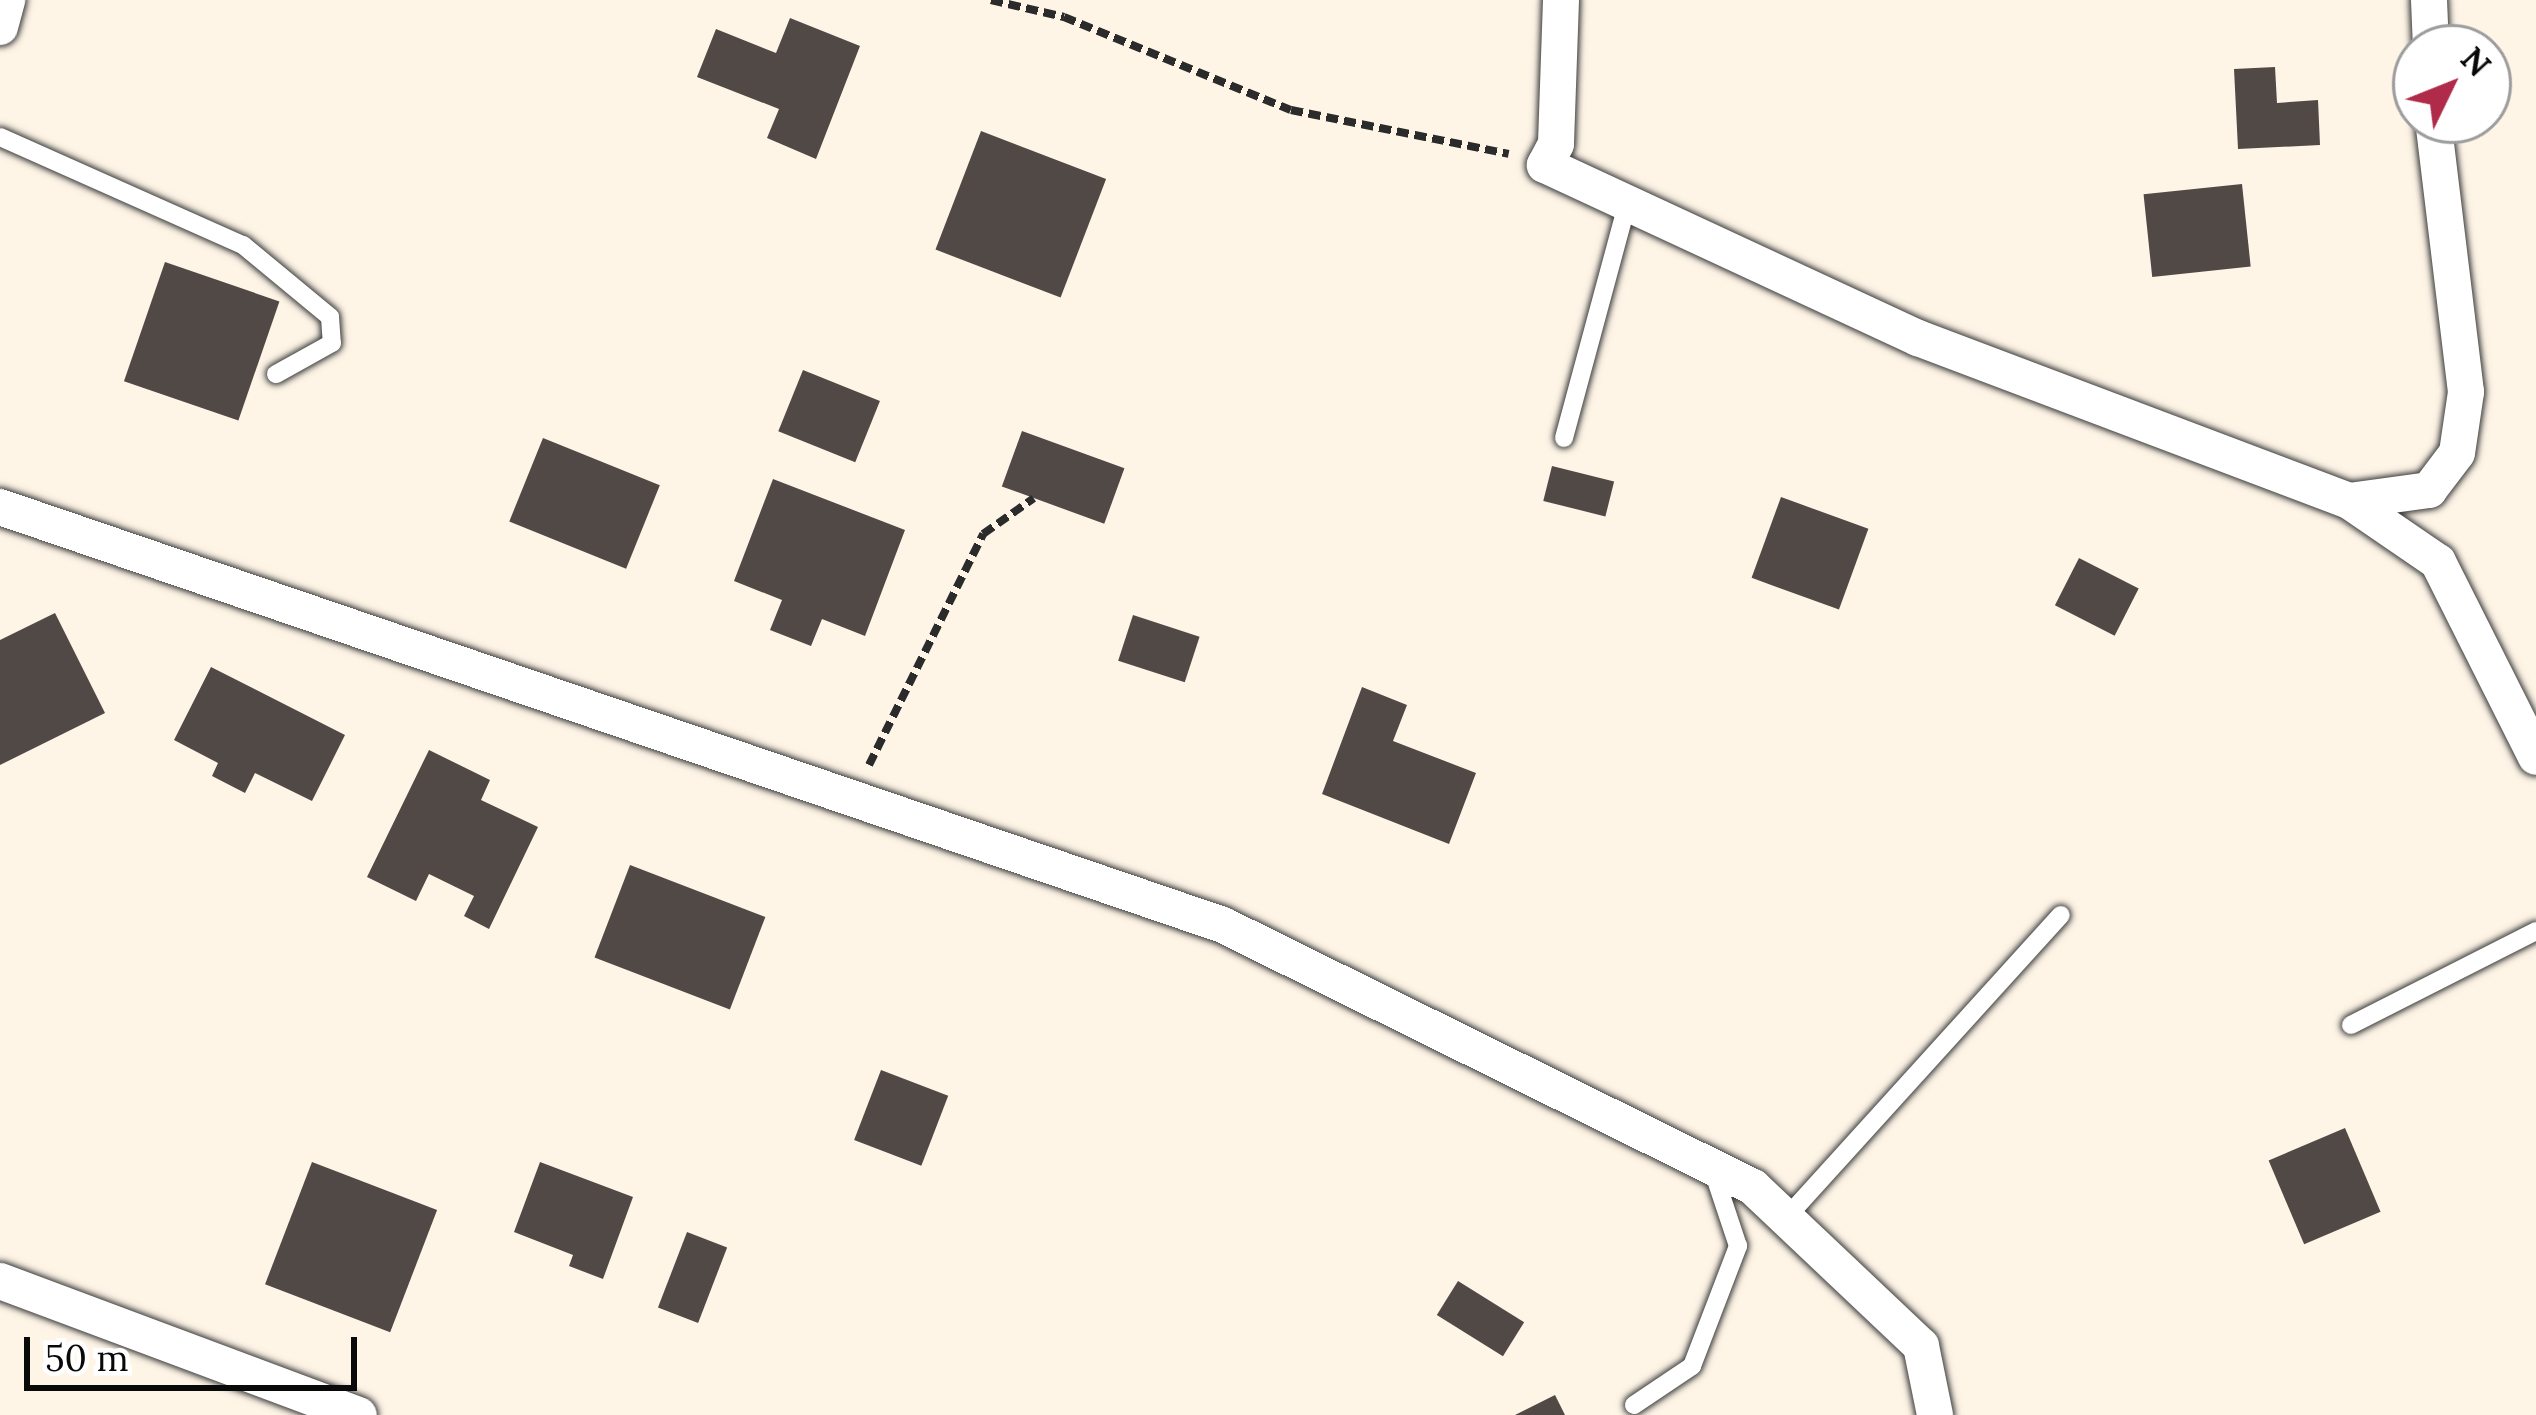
<!DOCTYPE html>
<html>
<head>
<meta charset="utf-8">
<style>
  body { margin:0 }
  #map { position:relative; width:2536px; height:1415px; overflow:hidden; background:#fef5e7; font-family:Lora,serif }
  div>[style] { position:absolute }
  .building>* { inset:0; background:#514946; transform-origin:0 0 }
  .path>* { height:8px; margin-top:-4px; transform-origin:0; background:repeating-linear-gradient(90deg,#2b2b2b 0 12px,transparent 0 18px) }
  .roads { filter:drop-shadow(0 0 3px #3c3c3c) drop-shadow(0 0 3px #3c3c3c) }
  .service>* { height:18px; margin:-9px; padding:0 9px; transform-origin:9px; border-radius:9px; background:#fff }
  .minor>* { height:36px; margin:-18px; padding:0 18px; transform-origin:18px; border-radius:18px; background:#fff }
  span { translate:-50% -50%; white-space:nowrap; text-align:center; line-height:1.15; -webkit-text-stroke:12px #fff; paint-order:stroke }
  .north { position:absolute; left:2392px; top:24px; width:120px; height:120px; box-sizing:border-box; background:#fff; border:3px solid #9d9d9d; border-radius:50%; rotate:47deg; font-size:33px; font-weight:700; line-height:48px; text-align:center; color:#090909 }
  .north::after { content:''; display:block; margin:auto; width:42px; height:54px; background:#b02a49; clip-path:polygon(50% 0,100% 100%,50% 72%,0 100%) }
  .scale { position:absolute; left:24px; top:1337px; width:333px; height:54px; box-sizing:border-box; border:6px solid #090909; border-top:0; padding-left:15px; font-size:36px; line-height:42px; white-space:nowrap; color:#090909; -webkit-text-stroke:9px #fff; paint-order:stroke }
</style>
</head>
<body>
<div id="map">
  <div class="building">
    <div style="clip-path:polygon(790px 18px,860px 46px,816px 159px,767px 138px,779px 109px,697px 77px,716px 29px,776px 53px)"></div>
    <div style="clip-path:polygon(2275px 67px,2277px 103px,2318px 100px,2320px 145px,2238px 149px,2234px 69px)"></div>
    <div style="left:981px;top:131px;width:134px;height:127px;rotate:21deg"></div>
    <div style="left:2242px;top:184px;width:83px;height:99px;rotate:84deg"></div>
    <div style="left:165px;top:262px;width:121px;height:126px;rotate:19deg"></div>
    <div style="left:803px;top:370px;width:83px;height:66px;rotate:22deg"></div>
    <div style="left:1022px;top:431px;width:109px;height:59px;rotate:20deg"></div>
    <div style="left:543px;top:438px;width:126px;height:90px;rotate:22deg"></div>
    <div style="left:1552px;top:466px;width:64px;height:36px;rotate:14deg"></div>
    <div style="clip-path:polygon(773px 479px,905px 530px,865px 636px,822px 619px,811px 646px,770px 630px,782px 600px,734px 581px)"></div>
    <div style="left:1781px;top:497px;width:93px;height:86px;rotate:20deg"></div>
    <div style="left:2079px;top:558px;width:67px;height:53px;rotate:27deg"></div>
    <div style="clip-path:polygon(55px 613px,105px 713px,0 765px,0 640px)"></div>
    <div style="left:1133px;top:615px;width:70px;height:48px;rotate:18deg"></div>
    <div style="clip-path:polygon(211px 667px,345px 735px,312px 801px,255px 773px,245px 793px,212px 776px,218px 763px,174px 740px)"></div>
    <div style="clip-path:polygon(1362px 687px,1407px 705px,1393px 741px,1476px 773px,1449px 844px,1322px 794px)"></div>
    <div style="clip-path:polygon(429px 750px,490px 780px,481px 800px,538px 827px,489px 929px,464px 916px,474px 896px,429px 874px,416px 901px,367px 877px)"></div>
    <div style="left:630px;top:865px;width:145px;height:99px;rotate:21deg"></div>
    <div style="left:881px;top:1070px;width:72px;height:75px;rotate:21deg"></div>
    <div style="left:2345px;top:1128px;width:91px;height:83px;rotate:67deg"></div>
    <div style="left:312px;top:1162px;width:134px;height:131px;rotate:21deg"></div>
    <div style="clip-path:polygon(540px 1162px,633px 1197px,603px 1279px,569px 1266px,573px 1255px,514px 1232px)"></div>
    <div style="left:687px;top:1232px;width:43px;height:81px;rotate:21deg"></div>
    <div style="left:1458px;top:1281px;width:78px;height:40px;rotate:32deg"></div>
    <div style="clip-path:polygon(1555px 1395px,1565px 1415px,1515px 1415px)"></div>
  </div>
  <div class="path">
    <div style="left:991px;top:0;width:75px;rotate:13.1deg"></div>
    <div style="left:1064px;top:17px;width:245px;rotate:22.3deg"></div>
    <div style="left:1291px;top:110px;width:222px;rotate:11.4deg"></div>
    <div style="left:869px;top:765px;width:258px;rotate:-63.7deg"></div>
    <div style="left:983px;top:534px;width:62px;rotate:-35.2deg"></div>
  </div>
  <div class="roads">
    <div class="service">
      <div style="left:0;top:137px;width:266px;rotate:24deg"></div>
      <div style="left:243px;top:245px;width:113px;rotate:39.6deg"></div>
      <div style="left:330px;top:317px;width:26px;rotate:86deg"></div>
      <div style="left:332px;top:343px;width:64px;rotate:151deg"></div>
      <div style="left:1564px;top:438px;width:245px;rotate:-74.9deg"></div>
      <div style="left:2351px;top:1025px;width:208px;rotate:-26.9deg"></div>
      <div style="left:1786px;top:1218px;width:409px;rotate:-47.8deg"></div>
      <div style="left:1634px;top:1405px;width:70px;rotate:-33.9deg"></div>
      <div style="left:1692px;top:1366px;width:129px;rotate:-69deg"></div>
      <div style="left:1738px;top:1246px;width:79px;rotate:-108.4deg"></div>
    </div>
    <div class="minor">
      <div style="left:1561px;top:0;width:144px;rotate:92deg"></div>
      <div style="left:1556px;top:144px;width:24px;rotate:118deg"></div>
      <div style="left:1545px;top:165px;width:411px;rotate:24.9deg"></div>
      <div style="left:1918px;top:338px;width:461px;rotate:20.7deg"></div>
      <div style="left:2349px;top:501px;width:108px;rotate:34.4deg"></div>
      <div style="left:2438px;top:562px;width:218px;rotate:63.3deg"></div>
      <div style="left:2429px;top:0;width:48px;rotate:87.6deg"></div>
      <div style="left:0;top:27px;width:28px;rotate:-75deg"></div>
      <div style="left:2349px;top:501px;width:81px;rotate:-7.8deg"></div>
      <div style="left:2429px;top:490px;width:46px;rotate:-52.9deg"></div>
      <div style="left:2457px;top:453px;width:62px;rotate:-81.6deg"></div>
      <div style="left:2466px;top:392px;width:274px;rotate:-96.9deg"></div>
      <div style="left:0;top:507px;width:1292px;rotate:18.87deg"></div>
      <div style="left:1223px;top:925px;width:591px;rotate:26.31deg"></div>
      <div style="left:1753px;top:1187px;width:231px;rotate:43.4deg"></div>
      <div style="left:1921px;top:1346px;width:70px;rotate:78.5deg"></div>
      <div style="left:0;top:1281px;width:383px;rotate:20.5deg"></div>
    </div>
  </div>
  <div class="north">N</div>
  <div class="scale">50 m</div>
</div>
</body>
</html>
